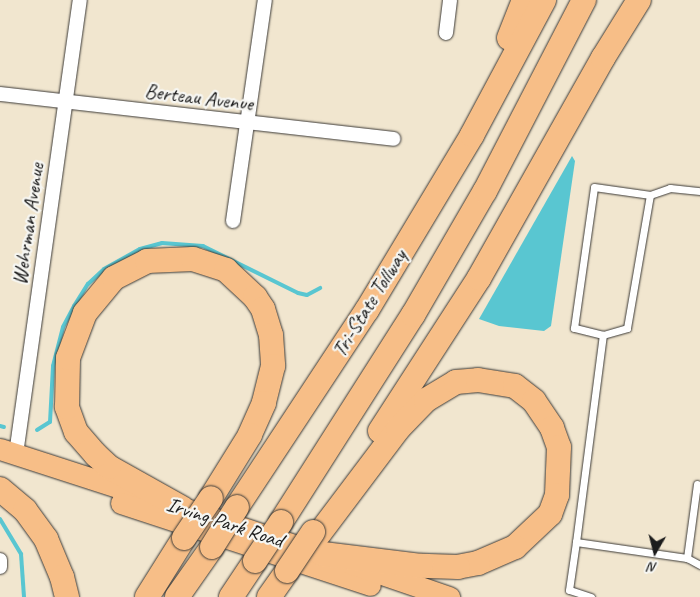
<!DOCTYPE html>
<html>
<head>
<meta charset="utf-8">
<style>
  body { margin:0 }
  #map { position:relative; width:700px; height:597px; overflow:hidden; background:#f1e6cf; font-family:Caveat,sans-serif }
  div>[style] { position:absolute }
  .water>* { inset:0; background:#59c6d1 }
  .stream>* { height:4px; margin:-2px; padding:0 2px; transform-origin:2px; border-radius:2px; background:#59c6d1 }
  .roads { filter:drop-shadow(0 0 1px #3c3a37) drop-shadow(0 0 1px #3c3a37) }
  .lane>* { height:7px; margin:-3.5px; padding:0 3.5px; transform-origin:3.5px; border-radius:3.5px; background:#fff }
  .street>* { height:14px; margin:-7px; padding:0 7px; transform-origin:7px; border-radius:7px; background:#fff }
  .primary>* { height:21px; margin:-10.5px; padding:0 10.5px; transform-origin:10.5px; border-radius:10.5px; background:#f7be87 }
  .highway>* { height:24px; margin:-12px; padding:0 12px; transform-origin:12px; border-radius:12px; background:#f7be87 }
  .bridges { filter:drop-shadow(0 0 1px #3c3a37) drop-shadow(0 0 1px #3c3a37) }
  .highway-bridge>* { height:24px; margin:-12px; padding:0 12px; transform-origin:12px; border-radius:12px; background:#f7be87 }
  span { translate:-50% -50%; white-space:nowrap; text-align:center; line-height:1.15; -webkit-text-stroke:4.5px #f6f6f2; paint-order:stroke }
  .street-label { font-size:21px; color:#1c1c1c }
  .north { position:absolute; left:630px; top:527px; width:50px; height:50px; -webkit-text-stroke:4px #f6f6f2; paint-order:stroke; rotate:188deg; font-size:14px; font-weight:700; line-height:20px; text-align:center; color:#1c1c1c }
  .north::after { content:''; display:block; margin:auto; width:18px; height:22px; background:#1c1c1c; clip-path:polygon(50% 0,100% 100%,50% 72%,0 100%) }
</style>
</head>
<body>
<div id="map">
  <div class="water">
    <div style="clip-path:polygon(572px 156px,575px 161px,551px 326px,544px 331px,499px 326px,479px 319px)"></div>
  </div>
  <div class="stream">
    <div style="left:0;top:426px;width:4px;rotate:14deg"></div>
    <div style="left:37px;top:430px;width:15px;rotate:-32deg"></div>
    <div style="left:50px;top:422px;width:56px;rotate:-86.9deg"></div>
    <div style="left:53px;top:366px;width:40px;rotate:-75.6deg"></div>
    <div style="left:63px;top:327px;width:24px;rotate:-62deg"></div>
    <div style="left:74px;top:306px;width:26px;rotate:-58deg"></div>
    <div style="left:88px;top:284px;width:22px;rotate:-43deg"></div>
    <div style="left:104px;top:269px;width:41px;rotate:-29.1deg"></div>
    <div style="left:140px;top:249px;width:23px;rotate:-15deg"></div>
    <div style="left:162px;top:243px;width:41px;rotate:4.2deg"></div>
    <div style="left:203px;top:246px;width:106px;rotate:26.3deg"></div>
    <div style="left:298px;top:293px;width:9px;rotate:13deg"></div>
    <div style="left:307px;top:295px;width:15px;rotate:-28deg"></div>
    <div style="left:0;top:519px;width:41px;rotate:59deg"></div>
    <div style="left:21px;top:554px;width:43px;rotate:86deg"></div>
  </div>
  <div class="roads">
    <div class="lane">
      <div style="left:603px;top:335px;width:30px;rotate:-166deg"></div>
      <div style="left:574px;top:328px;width:142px;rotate:-81.9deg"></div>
      <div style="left:594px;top:187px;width:57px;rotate:8.1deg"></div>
      <div style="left:697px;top:484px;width:75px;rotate:97.7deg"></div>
      <div style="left:687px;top:558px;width:15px;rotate:28deg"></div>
      <div style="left:576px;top:542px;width:209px;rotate:-82.6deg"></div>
      <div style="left:603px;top:335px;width:25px;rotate:-16deg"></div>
      <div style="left:627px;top:328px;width:135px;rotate:-80.2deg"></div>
      <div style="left:650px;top:195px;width:21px;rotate:-19deg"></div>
      <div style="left:670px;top:188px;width:30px;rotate:6deg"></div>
      <div style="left:591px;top:597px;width:23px;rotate:-162deg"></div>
      <div style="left:569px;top:590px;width:49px;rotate:-81.7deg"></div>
      <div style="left:576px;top:542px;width:112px;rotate:8.2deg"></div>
    </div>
    <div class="street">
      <div style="left:446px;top:33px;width:33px;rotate:-83deg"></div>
      <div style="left:0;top:94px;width:396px;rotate:6.5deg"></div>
      <div style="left:233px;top:221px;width:223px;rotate:-81.8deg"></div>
      <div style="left:16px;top:454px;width:458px;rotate:-82deg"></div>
      <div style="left:0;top:560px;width:7px;rotate:90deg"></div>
    </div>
    <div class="primary">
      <div style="left:0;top:449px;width:160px;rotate:17.9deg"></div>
      <div style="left:121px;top:503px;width:262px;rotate:18.2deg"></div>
      <div style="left:186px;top:509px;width:139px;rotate:18.4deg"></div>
      <div style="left:350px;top:563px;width:105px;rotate:19deg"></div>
    </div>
    <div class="highway">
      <div style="left:509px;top:38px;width:41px;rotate:-68.5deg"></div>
      <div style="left:380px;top:431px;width:182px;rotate:-57.1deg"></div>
      <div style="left:479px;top:278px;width:253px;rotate:-60.6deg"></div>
      <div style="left:603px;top:58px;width:68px;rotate:-58.2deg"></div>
      <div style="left:0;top:489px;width:33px;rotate:40deg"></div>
      <div style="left:25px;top:510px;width:36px;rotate:54deg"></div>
      <div style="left:46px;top:539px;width:41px;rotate:67.2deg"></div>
      <div style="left:62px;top:577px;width:21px;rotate:76deg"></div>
      <div style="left:237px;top:507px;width:236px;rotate:-56.6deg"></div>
      <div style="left:367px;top:310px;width:204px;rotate:-59deg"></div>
      <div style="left:472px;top:135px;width:153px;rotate:-61.9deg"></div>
      <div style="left:182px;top:508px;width:84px;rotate:-150.7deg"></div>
      <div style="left:109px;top:467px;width:18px;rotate:-137deg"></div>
      <div style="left:96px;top:455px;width:30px;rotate:-131deg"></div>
      <div style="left:76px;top:432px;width:27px;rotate:-110deg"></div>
      <div style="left:67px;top:407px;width:49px;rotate:-88.8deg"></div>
      <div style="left:68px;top:358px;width:48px;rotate:-69.3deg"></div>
      <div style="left:85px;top:313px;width:45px;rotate:-50.4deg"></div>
      <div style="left:114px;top:278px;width:37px;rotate:-27deg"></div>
      <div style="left:147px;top:261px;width:46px;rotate:-2.5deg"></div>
      <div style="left:193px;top:259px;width:35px;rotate:18deg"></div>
      <div style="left:226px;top:270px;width:40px;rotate:43deg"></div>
      <div style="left:255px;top:297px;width:14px;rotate:56deg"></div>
      <div style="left:263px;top:309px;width:27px;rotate:73deg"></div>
      <div style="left:271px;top:335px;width:31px;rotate:86deg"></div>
      <div style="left:273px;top:366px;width:38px;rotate:104deg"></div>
      <div style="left:264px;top:403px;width:35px;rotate:114deg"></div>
      <div style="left:250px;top:435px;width:74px;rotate:121.8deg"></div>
      <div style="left:281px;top:522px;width:246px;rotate:-57.5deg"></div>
      <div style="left:413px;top:315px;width:143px;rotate:-59.9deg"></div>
      <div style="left:485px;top:191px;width:215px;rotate:-62.6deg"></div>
      <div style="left:319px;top:534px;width:131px;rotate:-53deg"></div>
      <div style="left:398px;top:429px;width:40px;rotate:-46deg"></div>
      <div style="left:426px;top:400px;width:35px;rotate:-31deg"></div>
      <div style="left:456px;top:382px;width:22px;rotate:-5deg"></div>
      <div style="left:478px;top:380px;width:37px;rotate:9deg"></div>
      <div style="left:515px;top:386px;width:24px;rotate:38deg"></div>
      <div style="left:534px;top:401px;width:32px;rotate:56deg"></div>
      <div style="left:552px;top:428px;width:20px;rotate:70deg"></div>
      <div style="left:559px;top:447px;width:48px;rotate:92.4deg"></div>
      <div style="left:557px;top:495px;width:20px;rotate:110deg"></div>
      <div style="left:550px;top:514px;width:48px;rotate:136.7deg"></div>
      <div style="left:515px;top:547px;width:40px;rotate:156.6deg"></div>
      <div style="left:478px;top:563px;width:20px;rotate:169deg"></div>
      <div style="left:458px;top:567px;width:37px;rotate:-178deg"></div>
      <div style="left:421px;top:566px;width:99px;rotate:-173deg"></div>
      <div style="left:147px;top:597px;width:70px;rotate:-57.9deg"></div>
      <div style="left:177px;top:597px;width:61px;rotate:-55deg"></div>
      <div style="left:231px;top:597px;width:43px;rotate:-56.3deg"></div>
      <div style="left:269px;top:597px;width:32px;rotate:-55deg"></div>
    </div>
  </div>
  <div class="bridges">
    <div class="highway-bridge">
      <div style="left:184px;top:538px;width:48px;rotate:-56deg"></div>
      <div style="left:212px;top:547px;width:47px;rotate:-58deg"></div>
      <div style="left:255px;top:561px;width:47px;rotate:-56.3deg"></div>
      <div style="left:287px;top:571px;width:47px;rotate:-56.3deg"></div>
    </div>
  </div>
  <div class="street-label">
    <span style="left:199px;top:97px;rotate:7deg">Berteau Avenue</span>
    <span style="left:28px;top:224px;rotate:-82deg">Wehrman Avenue</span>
    <span style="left:369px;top:303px;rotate:-58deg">Tri-State Tollway</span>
    <span style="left:225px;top:522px;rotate:18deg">Irving Park Road</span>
  </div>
  <div class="north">N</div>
</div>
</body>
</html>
